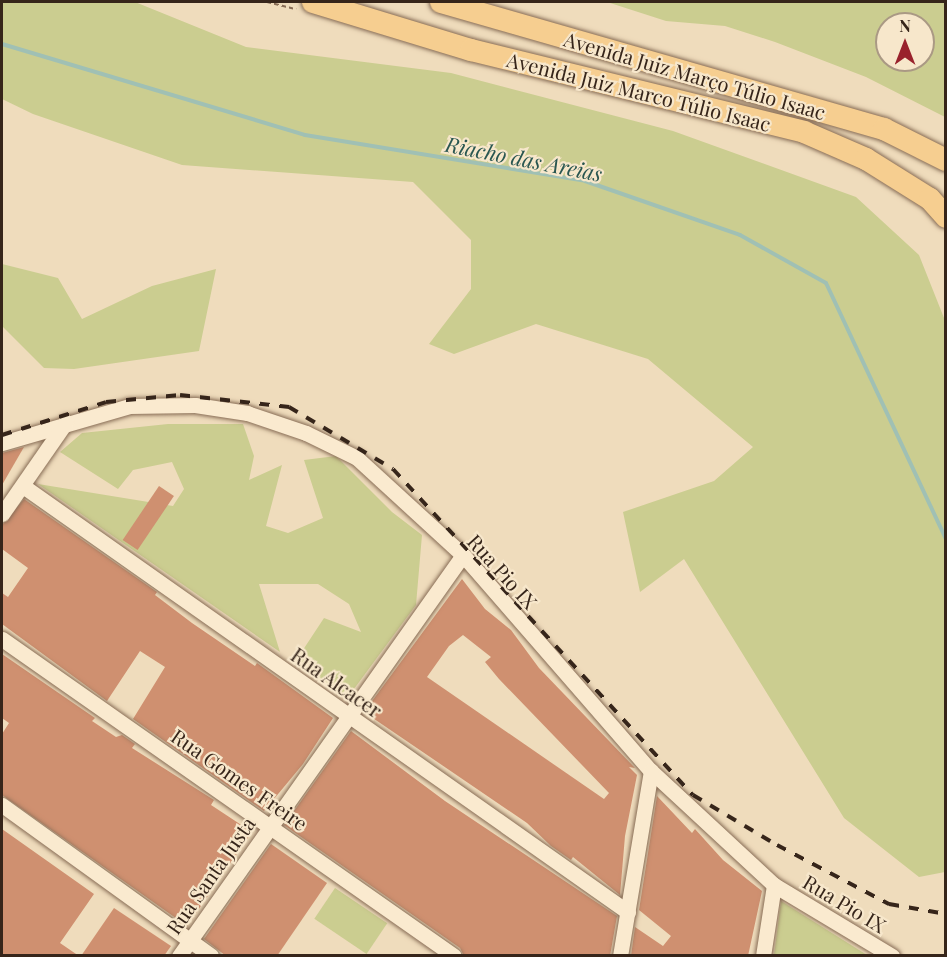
<!DOCTYPE html>
<html>
<head>
<meta charset="utf-8">
<style>
  body { margin:0 }
  #map { position:relative; width:947px; height:957px; overflow:hidden; background:#efdcbc; font-family:"Playfair Display",serif }
  div>[style] { position:absolute }
  .green>* { inset:0; background:#cbcd90; transform-origin:0 0 }
  .stream>* { height:4px; margin:-2px; padding:0 2px; transform-origin:2px; border-radius:2px; background:#a0c0b4 }
  .building>* { inset:0; background:#cf9070; transform-origin:0 0 }
  .path>* { height:2px; margin-top:-1px; transform-origin:0; background:repeating-linear-gradient(90deg,#876c55 0 4.5px,transparent 0 7.5px) }
  .roads { filter:drop-shadow(0 0 2px #876c55) drop-shadow(0 0 2px #876c55) }
  .minor>* { height:15px; margin:-7.5px; padding:0 7.5px; transform-origin:7.5px; border-radius:7.5px; background:#faeacf }
  .primary>* { height:22px; margin:-11px; padding:0 11px; transform-origin:11px; border-radius:11px; background:#f6ce90 }
  .rail>* { height:4px; margin-top:-2px; transform-origin:0; background:repeating-linear-gradient(90deg,#36251a 0 10px,transparent 0 20px) }
  span { translate:-50% -50%; white-space:nowrap; text-align:center; line-height:1.15; -webkit-text-stroke:4.5px #f7e7cb; paint-order:stroke }
  .street-label { font-size:20px; color:#36251a }
  .water-label { font-size:21px; color:#295650; font-style:italic }
  .frame { position:absolute; inset:0; border:3px solid #36251a; pointer-events:none }
  .north { position:absolute; left:875px; top:12px; width:60px; height:60px; box-sizing:border-box; background:#f7e7cb; border:2px solid #aa9984; border-radius:50%; rotate:0deg; font-size:16px; font-weight:700; line-height:24px; text-align:center; color:#36251a }
  .north::after { content:''; display:block; margin:auto; width:21px; height:27px; background:#99222c; clip-path:polygon(50% 0,100% 100%,50% 72%,0 100%) }
</style>
</head>
<body>
<div id="map">
  <div class="green">
    <div style="clip-path:polygon(2px 2px,135px 2px,246px 47px,451px 73px,673px 131px,856px 197px,919px 255px,946px 323px,945px 872px,919px 877px,844px 818px,684px 559px,640px 592px,623px 512px,714px 481px,753px 447px,648px 359px,536px 324px,454px 354px,429px 344px,471px 289px,471px 240px,413px 182px,182px 165px,33px 114px,2px 99px)"></div>
    <div style="clip-path:polygon(evenodd,607px 2px,945px 2px,945px 117px,866px 77px,775px 42px,725px 26px,666px 21px,607px 2px,887px 24px,923px 24px,923px 60px,887px 60px,887px 24px)"></div>
    <div style="clip-path:polygon(2px 264px,58px 278px,82px 319px,152px 286px,216px 269px,199px 351px,74px 369px,44px 368px,2px 326px)"></div>
    <div style="clip-path:polygon(168px 424px,243px 424px,254px 456px,249px 480px,282px 465px,266px 526px,288px 533px,323px 518px,304px 460px,336px 456px,392px 512px,422px 535px,416px 605px,348px 697px,295px 662px,324px 618px,361px 632px,349px 604px,318px 584px,259px 584px,280px 652px,38px 484px,173px 506px,184px 489px,172px 462px,133px 470px,118px 489px,60px 452px,82px 433px)"></div>
    <div style="left:335px;top:888px;width:63px;height:37px;rotate:34deg"></div>
    <div style="clip-path:polygon(781px 901px,867px 955px,774px 955px)"></div>
  </div>
  <div class="stream">
    <div style="left:2px;top:44px;width:316px;rotate:16.7deg"></div>
    <div style="left:305px;top:135px;width:284px;rotate:9.3deg"></div>
    <div style="left:585px;top:181px;width:164px;rotate:19.2deg"></div>
    <div style="left:740px;top:235px;width:98px;rotate:29.2deg"></div>
    <div style="left:826px;top:283px;width:283px;rotate:64.9deg"></div>
  </div>
  <div class="building">
    <div style="clip-path:polygon(24px 447px,2px 485px,2px 453px)"></div>
    <div style="left:159px;top:486px;width:18px;height:65px;rotate:34deg"></div>
    <div style="clip-path:polygon(24px 499px,157px 592px,155px 595px,192px 623px,255px 666px,257px 663px,333px 718px,303px 764px,264px 811px,133px 719px,165px 667px,140px 651px,107px 701px,2px 624px,2px 593px,8px 597px,28px 568px,2px 549px,2px 525px)"></div>
    <div style="clip-path:polygon(evenodd,462px 579px,485px 609px,511px 630px,539px 668px,635px 768px,629px 767px,637px 775px,625px 836px,620px 895px,573px 857px,571px 860px,551px 846px,527px 823px,364px 712px,462px 579px,463px 635px,491px 657px,485px 662px,499px 679px,609px 793px,604px 799px,427px 677px,449px 646px,463px 635px)"></div>
    <div style="clip-path:polygon(2px 654px,95px 718px,92px 721px,116px 737px,122px 735px,135px 744px,132px 748px,214px 800px,211px 805px,252px 832px,187px 926px,2px 795px,2px 734px,9px 723px,2px 718px)"></div>
    <div style="clip-path:polygon(351px 731px,445px 801px,617px 916px,610px 956px,464px 956px,460px 948px,284px 825px)"></div>
    <div style="clip-path:polygon(657px 796px,692px 833px,695px 829px,723px 860px,762px 891px,748px 956px,631px 956px,635px 927px,663px 946px,671px 936px,639px 910px)"></div>
    <div style="clip-path:polygon(2px 829px,94px 894px,60px 943px,79px 956px,2px 956px)"></div>
    <div style="clip-path:polygon(271px 844px,327px 883px,277px 956px,226px 956px,204px 939px)"></div>
    <div style="clip-path:polygon(114px 908px,171px 946px,164px 956px,81px 956px)"></div>
  </div>
  <div class="path">
    <div style="left:267px;top:2px;width:30px;rotate:14deg"></div>
  </div>
  <div class="roads">
    <div class="minor">
      <div style="left:2px;top:443px;width:132px;rotate:-16.2deg"></div>
      <div style="left:129px;top:406px;width:66px;rotate:-0.9deg"></div>
      <div style="left:195px;top:405px;width:53px;rotate:8.7deg"></div>
      <div style="left:247px;top:413px;width:62px;rotate:18.7deg"></div>
      <div style="left:306px;top:433px;width:57px;rotate:26.1deg"></div>
      <div style="left:357px;top:458px;width:144px;rotate:42.5deg"></div>
      <div style="left:463px;top:555px;width:286px;rotate:49deg"></div>
      <div style="left:651px;top:771px;width:168px;rotate:42.8deg"></div>
      <div style="left:774px;top:885px;width:138px;rotate:31deg"></div>
      <div style="left:23px;top:486px;width:740px;rotate:35.15deg"></div>
      <div style="left:2px;top:514px;width:112px;rotate:-55.2deg"></div>
      <div style="left:2px;top:639px;width:552px;rotate:35.04deg"></div>
      <div style="left:2px;top:805px;width:258px;rotate:35.8deg"></div>
      <div style="left:179px;top:956px;width:491px;rotate:-54.7deg"></div>
      <div style="left:620px;top:956px;width:188px;rotate:-80.5deg"></div>
      <div style="left:763px;top:956px;width:72px;rotate:-81.2deg"></div>
    </div>
    <div class="primary">
      <div style="left:313px;top:2px;width:165px;rotate:16.9deg"></div>
      <div style="left:471px;top:50px;width:343px;rotate:13.8deg"></div>
      <div style="left:804px;top:132px;width:68px;rotate:23.5deg"></div>
      <div style="left:866px;top:159px;width:75px;rotate:32deg"></div>
      <div style="left:930px;top:199px;width:24px;rotate:48deg"></div>
      <div style="left:441px;top:2px;width:461px;rotate:16deg"></div>
      <div style="left:884px;top:129px;width:69px;rotate:26.6deg"></div>
    </div>
  </div>
  <div class="rail">
    <div style="left:2px;top:435px;width:109px;rotate:-17.6deg"></div>
    <div style="left:106px;top:402px;width:74px;rotate:-5.4deg"></div>
    <div style="left:180px;top:395px;width:110px;rotate:6.3deg"></div>
    <div style="left:289px;top:407px;width:121px;rotate:30.8deg"></div>
    <div style="left:393px;top:469px;width:443px;rotate:47.4deg"></div>
    <div style="left:693px;top:795px;width:98px;rotate:30.8deg"></div>
    <div style="left:777px;top:845px;width:127px;rotate:27.8deg"></div>
    <div style="left:889px;top:904px;width:58px;rotate:10deg"></div>
  </div>
  <div class="street-label">
    <span style="left:695px;top:75px;rotate:16deg">Avenida Juiz Março Túlio Isaac</span>
    <span style="left:639px;top:91px;rotate:14deg">Avenida Juiz Marco Túlio Isaac</span>
    <span style="left:503px;top:571px;rotate:48deg">Rua Pio IX</span>
    <span style="left:337px;top:682px;rotate:35deg">Rua Alcacer</span>
    <span style="left:240px;top:779px;rotate:35deg">Rua Gomes Freire</span>
    <span style="left:210px;top:875px;rotate:-55deg">Rua Santa Justa</span>
    <span style="left:845px;top:903px;rotate:31deg">Rua Pio IX</span>
  </div>
  <div class="water-label">
    <span style="left:524px;top:158px;rotate:11deg">Riacho das Areias</span>
  </div>
  <div class="frame"></div>
  <div class="north">N</div>
</div>
</body>
</html>
